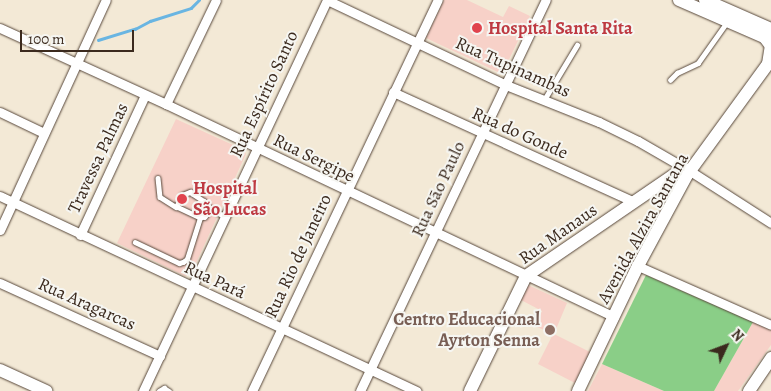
<!DOCTYPE html>
<html>
<head>
<meta charset="utf-8">
<style>
  body { margin:0 }
  #map { position:relative; width:771px; height:391px; overflow:hidden; background:#f3e9d6; font-family:Alegreya,serif }
  div>[style] { position:absolute }
  .built>* { inset:0; background:#f7d1c8 }
  .green>* { inset:0; background:#8ace87 }
  .stream>* { height:2.5px; margin:-1.25px; padding:0 1.25px; transform-origin:1.25px; border-radius:1.25px; background:#69b5e2 }
  .roads { filter:drop-shadow(0 0 1px #57473a) drop-shadow(0 0 1px #57473a) }
  .lane>* { height:4.5px; margin:-2.25px; padding:0 2.25px; transform-origin:2.25px; border-radius:2.25px; background:#fff }
  .street>* { height:9px; margin:-4.5px; padding:0 4.5px; transform-origin:4.5px; border-radius:4.5px; background:#fff }
  .secondary>* { height:12px; margin:-6px; padding:0 6px; transform-origin:6px; border-radius:6px; background:#fff }
  .dots>* { width:14px; height:14px; translate:-50% -50%; box-sizing:border-box; border:2px solid #f6f6f2; border-radius:50% }
  span { translate:-50% -50%; white-space:nowrap; text-align:center; line-height:1.15; -webkit-text-stroke:4px #f6f6f2; paint-order:stroke }
  .health-label { font-size:18px; color:#be3a42; font-weight:700 }
  .left { translate:0 -50%; text-align:left }
  .street-label { font-size:18px; color:#3b2a1e }
  .education-label { font-size:18px; color:#785e54; font-weight:700 }
  .right { translate:-100% -50%; text-align:right }
  .north { position:absolute; left:701px; top:321px; width:50px; height:50px; -webkit-text-stroke:4px #f6f6f2; paint-order:stroke; rotate:47deg; font-size:14px; font-weight:700; line-height:20px; text-align:center; color:#3b2a1e }
  .north::after { content:''; display:block; margin:auto; width:18px; height:22px; background:#3b2a1e; clip-path:polygon(50% 0,100% 100%,50% 72%,0 100%) }
  .scale { position:absolute; left:20px; top:30px; width:114px; height:22px; box-sizing:border-box; border:2px solid #3b2a1e; border-top:0; padding-left:6px; font-size:15px; line-height:18px; white-space:nowrap; color:#3b2a1e; -webkit-text-stroke:4px #f6f6f2; paint-order:stroke }
</style>
</head>
<body>
<div id="map">
  <div class="built">
    <div style="clip-path:polygon(444px 0,467px 0,503px 17px,509px 6px,530px 16px,502px 74px,426px 38px)"></div>
    <div style="clip-path:polygon(176px 119px,244px 150px,246px 154px,191px 274px,185px 276px,117px 243px)"></div>
    <div style="clip-path:polygon(528px 285px,567px 303px,554px 334px,590px 352px,575px 383px,538px 364px,553px 334px,535px 326px,542px 311px,521px 300px)"></div>
    <div style="clip-path:polygon(753px 322px,771px 330px,771px 345px,738px 391px,714px 391px)"></div>
    <div style="clip-path:polygon(602px 364px,664px 391px,588px 391px)"></div>
  </div>
  <div class="green">
    <div style="clip-path:polygon(646px 275px,753px 322px,714px 391px,664px 391px,602px 364px)"></div>
  </div>
  <div class="stream">
    <div style="left:98px;top:40px;width:39px;rotate:-17deg"></div>
    <div style="left:135px;top:29px;width:17px;rotate:-28deg"></div>
    <div style="left:150px;top:21px;width:43px;rotate:-17.6deg"></div>
    <div style="left:191px;top:8px;width:11px;rotate:-45deg"></div>
  </div>
  <div class="roads">
    <div class="lane">
      <div style="left:670px;top:80px;width:10px;rotate:-45deg"></div>
      <div style="left:677px;top:73px;width:23px;rotate:-25deg"></div>
      <div style="left:698px;top:63px;width:50px;rotate:-54.7deg"></div>
      <div style="left:544px;top:100px;width:64px;rotate:-59deg"></div>
      <div style="left:158px;top:178px;width:19px;rotate:84deg"></div>
      <div style="left:160px;top:197px;width:19px;rotate:32deg"></div>
      <div style="left:211px;top:209px;width:10px;rotate:127deg"></div>
      <div style="left:205px;top:217px;width:5px;rotate:169deg"></div>
      <div style="left:200px;top:218px;width:26px;rotate:-155deg"></div>
      <div style="left:176px;top:207px;width:13px;rotate:-63deg"></div>
      <div style="left:182px;top:195px;width:9px;rotate:-21deg"></div>
      <div style="left:190px;top:192px;width:17px;rotate:33deg"></div>
      <div style="left:204px;top:201px;width:11px;rotate:49deg"></div>
      <div style="left:211px;top:209px;width:15px;rotate:28deg"></div>
      <div style="left:135px;top:242px;width:49px;rotate:25.5deg"></div>
      <div style="left:179px;top:263px;width:4px;rotate:-14deg"></div>
      <div style="left:183px;top:262px;width:5px;rotate:-37deg"></div>
      <div style="left:187px;top:259px;width:43px;rotate:-72.4deg"></div>
      <div style="left:159px;top:391px;width:6px;rotate:-31deg"></div>
      <div style="left:164px;top:388px;width:6px;rotate:31deg"></div>
    </div>
    <div class="street">
      <div style="left:0;top:28px;width:183px;rotate:24.6deg"></div>
      <div style="left:166px;top:104px;width:496px;rotate:25.4deg"></div>
      <div style="left:393px;top:92px;width:265px;rotate:24.5deg"></div>
      <div style="left:166px;top:104px;width:115px;rotate:-64.3deg"></div>
      <div style="left:0;top:112px;width:49px;rotate:25.5deg"></div>
      <div style="left:0;top:196px;width:460px;rotate:25.1deg"></div>
      <div style="left:0;top:230px;width:253px;rotate:-65.3deg"></div>
      <div style="left:80px;top:235px;width:154px;rotate:-65.1deg"></div>
      <div style="left:638px;top:266px;width:145px;rotate:23.9deg"></div>
      <div style="left:0;top:283px;width:176px;rotate:24.5deg"></div>
      <div style="left:143px;top:391px;width:432px;rotate:-64.8deg"></div>
      <div style="left:327px;top:0;width:198px;rotate:25.4deg"></div>
      <div style="left:506px;top:85px;width:100px;rotate:21.7deg"></div>
      <div style="left:599px;top:122px;width:43px;rotate:26deg"></div>
      <div style="left:638px;top:141px;width:60px;rotate:30deg"></div>
      <div style="left:690px;top:171px;width:96px;rotate:32.7deg"></div>
      <div style="left:252px;top:391px;width:433px;rotate:-64.6deg"></div>
      <div style="left:360px;top:391px;width:433px;rotate:-64.6deg"></div>
    </div>
    <div class="secondary">
      <div style="left:679px;top:0;width:100px;rotate:23.5deg"></div>
      <div style="left:705px;top:0;width:72px;rotate:23.7deg"></div>
      <div style="left:0;top:370px;width:51px;rotate:24.5deg"></div>
      <div style="left:470px;top:391px;width:128px;rotate:-64deg"></div>
      <div style="left:526px;top:276px;width:191px;rotate:-34.4deg"></div>
      <div style="left:578px;top:391px;width:139px;rotate:-64.4deg"></div>
      <div style="left:638px;top:266px;width:103px;rotate:-61.7deg"></div>
      <div style="left:687px;top:175px;width:137px;rotate:-53.9deg"></div>
      <div style="left:768px;top:64px;width:18px;rotate:-81deg"></div>
      <div style="left:771px;top:46px;width:10px;rotate:-127deg"></div>
      <div style="left:749px;top:391px;width:40px;rotate:-56deg"></div>
    </div>
  </div>
  <div class="dots">
    <div style="left:477px;top:28px;background:#e0444e"></div>
    <div style="left:182px;top:199px;background:#e0444e"></div>
    <div style="left:550px;top:330px;background:#8d6e63"></div>
  </div>
  <div class="health-label">
    <span class="left" style="left:488px;top:28px">Hospital Santa Rita</span>
    <span class="left" style="left:193px;top:199px">Hospital<br>São Lucas</span>
  </div>
  <div class="street-label">
    <span style="left:513px;top:67px;rotate:24deg">Rua Tupinambas</span>
    <span style="left:264px;top:94px;rotate:-65deg">Rua Espírito Santo</span>
    <span style="left:520px;top:133px;rotate:24deg">Rua do Gonde</span>
    <span style="left:98px;top:158px;rotate:-65deg">Travessa Palmas</span>
    <span style="left:314px;top:158px;rotate:26deg">Rua Sergipe</span>
    <span style="left:438px;top:189px;rotate:-65deg">Rua São Paulo</span>
    <span style="left:643px;top:228px;rotate:-61deg">Avenida Alzira Santana</span>
    <span style="left:558px;top:234px;rotate:-35deg">Rua Manaus</span>
    <span style="left:298px;top:256px;rotate:-65deg">Rua Rio de Janeiro</span>
    <span style="left:215px;top:280px;rotate:25deg">Rua Pará</span>
    <span style="left:87px;top:304px;rotate:24deg">Rua Aragarcas</span>
  </div>
  <div class="education-label">
    <span class="right" style="left:540px;top:330px">Centro Educacional<br>Ayrton Senna</span>
  </div>
  <div class="north">N</div>
  <div class="scale">100 m</div>
</div>
</body>
</html>
